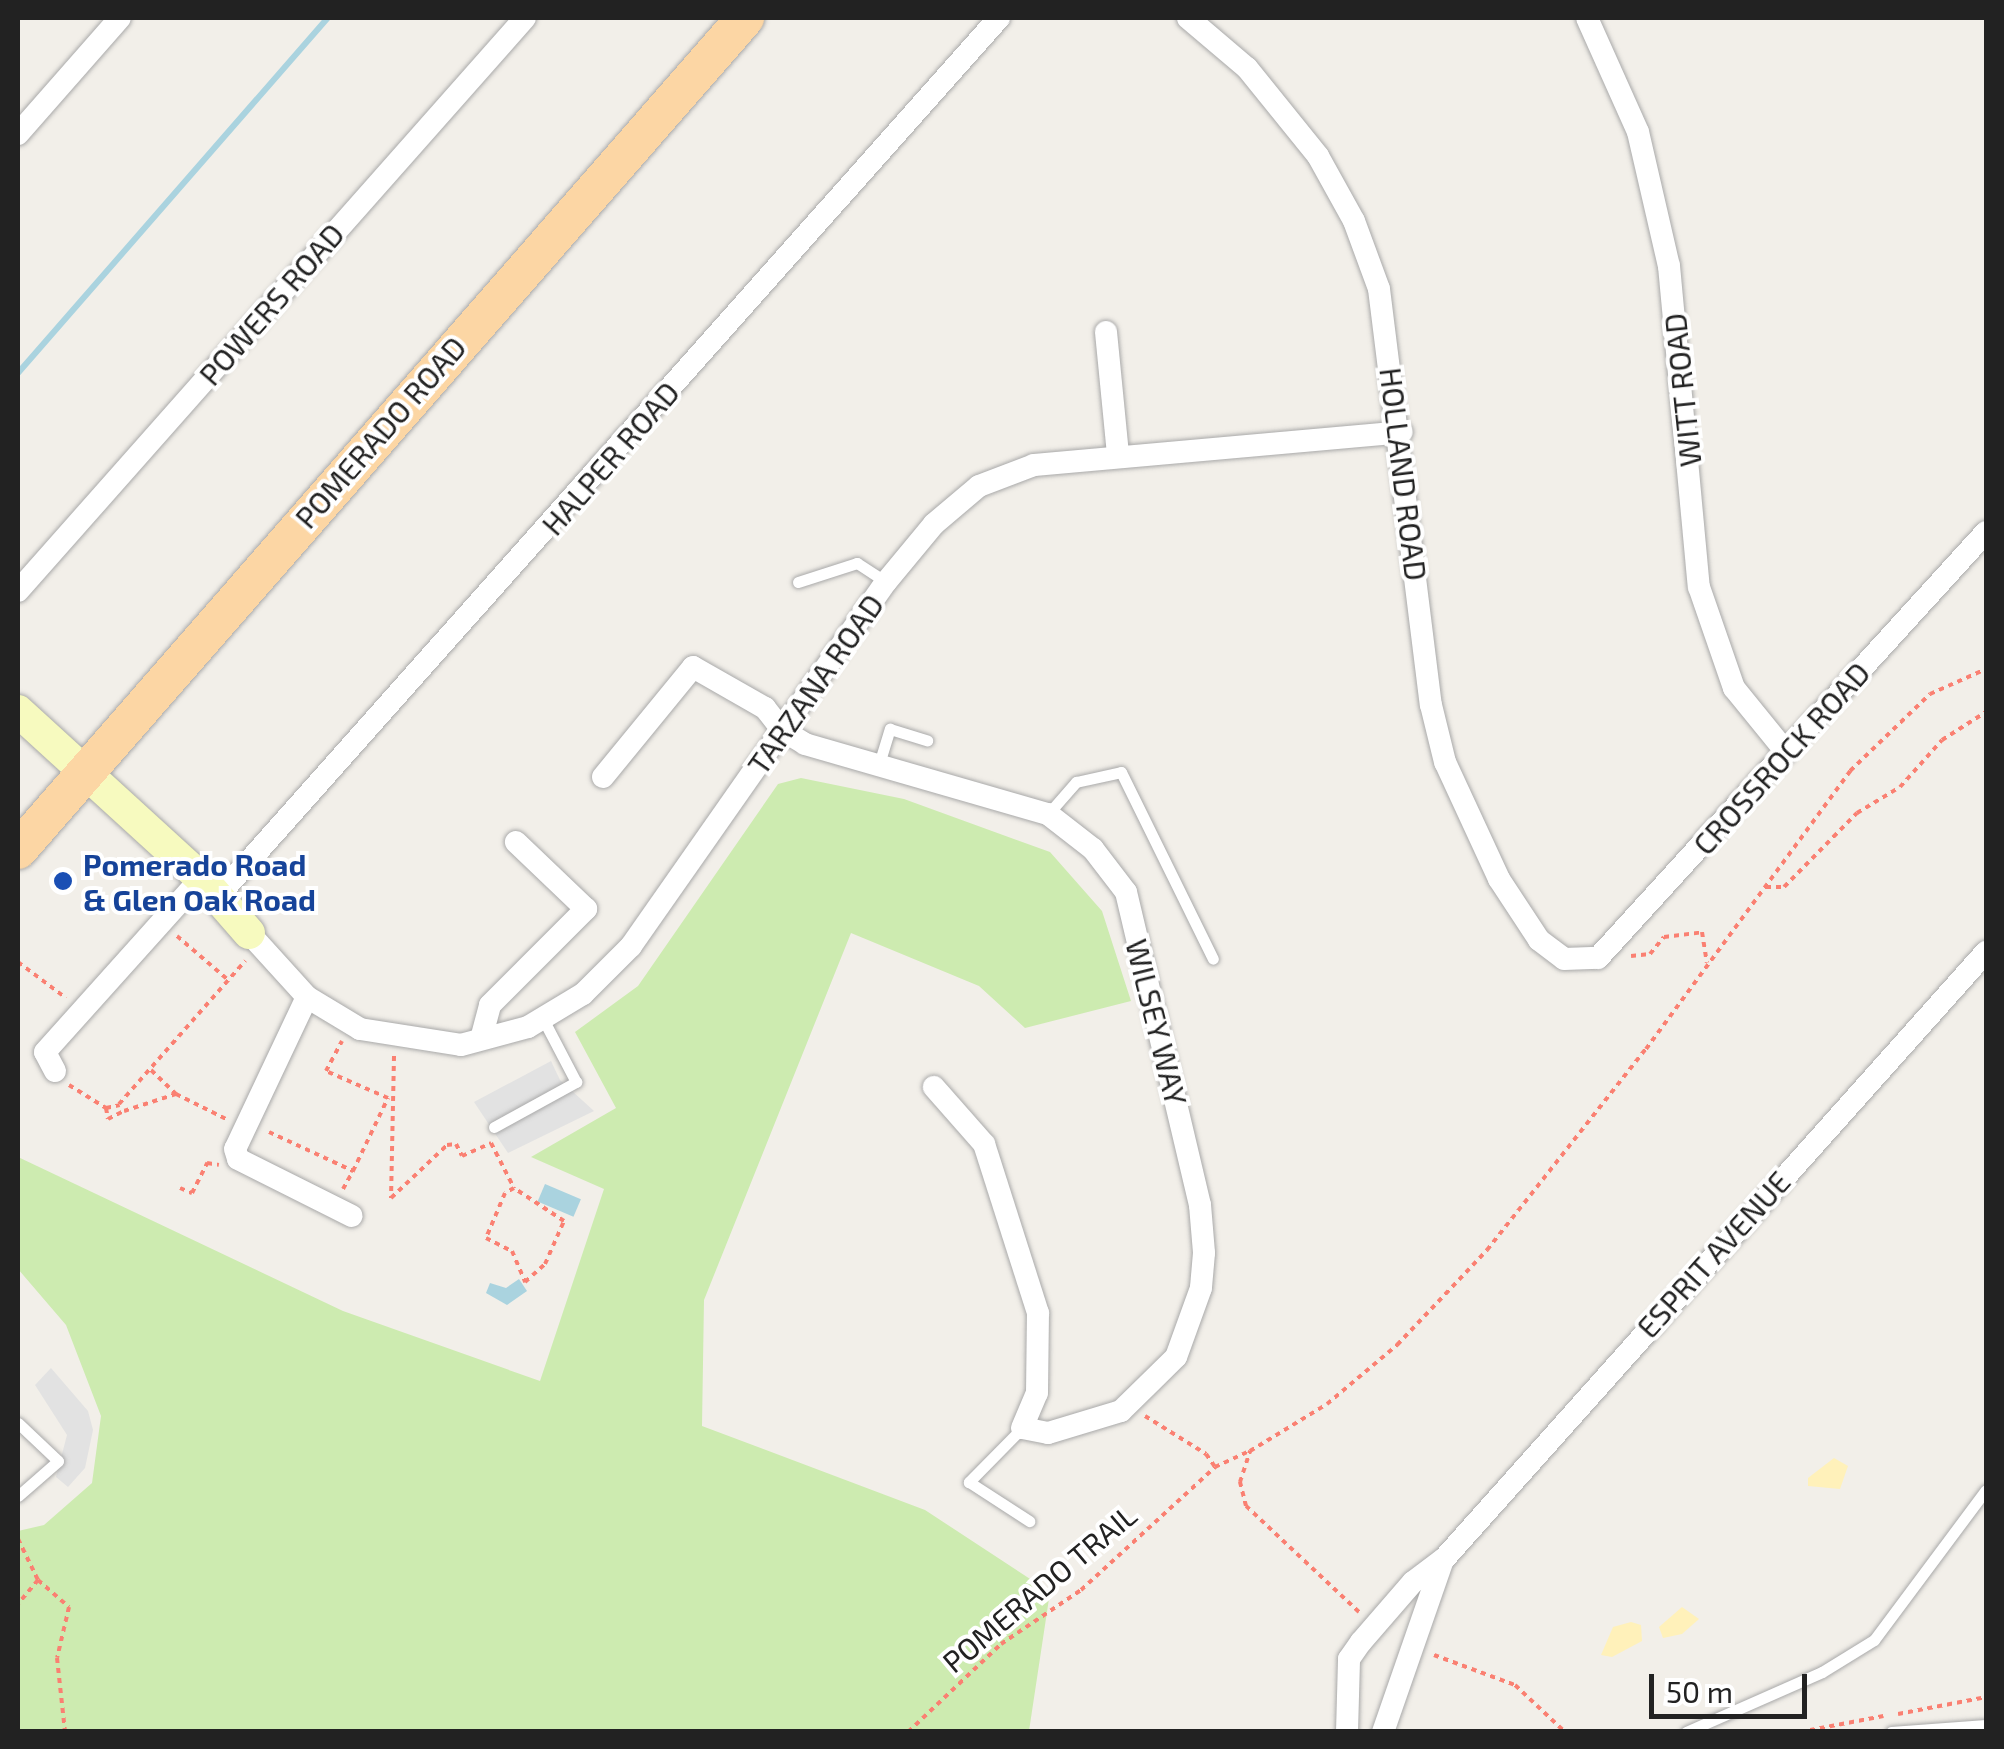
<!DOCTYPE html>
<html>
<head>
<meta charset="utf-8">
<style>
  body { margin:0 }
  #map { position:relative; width:2004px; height:1749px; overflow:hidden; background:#f2efe9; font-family:"Exo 2",sans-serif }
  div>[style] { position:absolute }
  .grass>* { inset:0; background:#cdebb0 }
  .sand>* { inset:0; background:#fff1ba }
  .parking>* { inset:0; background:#e2e2e2 }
  .water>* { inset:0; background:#aad3df; transform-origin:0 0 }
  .stream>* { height:6px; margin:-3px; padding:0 3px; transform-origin:3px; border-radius:3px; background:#aad3df }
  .path>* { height:4px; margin-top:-2px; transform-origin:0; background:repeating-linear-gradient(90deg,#fa8072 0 5px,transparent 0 10px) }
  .roads { filter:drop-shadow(0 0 2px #a9a9a9) drop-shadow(0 0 2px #a9a9a9) }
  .lane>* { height:11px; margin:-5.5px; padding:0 5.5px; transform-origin:5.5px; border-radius:5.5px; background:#fff }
  .street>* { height:22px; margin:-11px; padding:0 11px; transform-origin:11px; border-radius:11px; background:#fff }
  .secondary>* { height:32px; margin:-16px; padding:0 16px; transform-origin:16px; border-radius:16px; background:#f7fabf }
  .primary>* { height:38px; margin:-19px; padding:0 19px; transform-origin:19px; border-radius:19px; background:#fcd6a4 }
  .dots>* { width:28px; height:28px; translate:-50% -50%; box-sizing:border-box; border:5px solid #fff; border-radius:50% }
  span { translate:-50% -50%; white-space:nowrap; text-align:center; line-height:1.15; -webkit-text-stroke:8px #fff; paint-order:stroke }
  .street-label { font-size:30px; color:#222 }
  .transit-label { font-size:30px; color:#164399; font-weight:700 }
  .left { translate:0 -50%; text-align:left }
  .frame { position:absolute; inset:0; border:20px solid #222; pointer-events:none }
  .scale { position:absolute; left:1649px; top:1674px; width:158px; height:45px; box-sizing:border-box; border:5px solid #222; border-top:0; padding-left:12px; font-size:30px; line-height:35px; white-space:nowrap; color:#222; -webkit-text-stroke:8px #fff; paint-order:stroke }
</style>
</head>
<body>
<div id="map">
  <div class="grass">
    <div style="clip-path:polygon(801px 778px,904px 799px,1050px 852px,1102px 911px,1131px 1001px,1025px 1028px,979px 986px,851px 933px,704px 1300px,702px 1426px,925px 1510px,1050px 1592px,1029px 1731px,18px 1731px,18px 1531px,44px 1525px,92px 1483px,101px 1416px,66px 1325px,18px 1269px,18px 1157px,343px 1311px,540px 1381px,604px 1189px,531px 1157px,616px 1108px,575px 1032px,638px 986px,778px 784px)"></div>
  </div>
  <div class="sand">
    <div style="clip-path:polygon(1834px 1458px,1848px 1466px,1840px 1489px,1808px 1486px,1808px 1478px)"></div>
    <div style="clip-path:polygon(1682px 1607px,1699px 1619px,1682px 1634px,1663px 1638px,1659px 1627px)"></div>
    <div style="clip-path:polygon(1631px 1622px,1641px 1625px,1642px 1641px,1612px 1657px,1601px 1655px,1613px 1627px)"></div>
  </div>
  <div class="parking">
    <div style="clip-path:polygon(551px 1061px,560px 1080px,594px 1111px,508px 1153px,474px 1102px)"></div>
    <div style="clip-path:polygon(51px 1368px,88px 1411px,93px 1430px,85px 1468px,68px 1487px,56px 1477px,67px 1435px,35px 1385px)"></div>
  </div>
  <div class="water">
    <div style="left:545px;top:1184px;width:39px;height:19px;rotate:23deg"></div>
    <div style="clip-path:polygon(519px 1279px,527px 1291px,507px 1305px,486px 1293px,490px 1283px,506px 1288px)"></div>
  </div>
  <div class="stream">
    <div style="left:18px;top:373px;width:471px;rotate:-48.9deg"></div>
  </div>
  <div class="path">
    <div style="left:1766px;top:887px;width:18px"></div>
    <div style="left:1784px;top:887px;width:104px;rotate:-45.4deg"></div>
    <div style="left:1857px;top:813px;width:50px;rotate:-31.2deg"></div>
    <div style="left:1900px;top:787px;width:63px;rotate:-48.2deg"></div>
    <div style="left:1942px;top:740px;width:52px;rotate:-32.5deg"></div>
    <div style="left:177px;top:936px;width:66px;rotate:40.7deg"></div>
    <div style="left:1631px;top:956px;width:19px;rotate:-6deg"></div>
    <div style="left:1650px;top:954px;width:22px;rotate:-51deg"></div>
    <div style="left:1664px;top:937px;width:38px;rotate:-7deg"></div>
    <div style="left:1702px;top:932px;width:31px;rotate:81deg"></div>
    <div style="left:18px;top:962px;width:60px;rotate:36.9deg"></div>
    <div style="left:394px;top:1056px;width:142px;rotate:91.2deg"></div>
    <div style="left:391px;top:1198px;width:77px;rotate:-43.4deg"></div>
    <div style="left:447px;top:1145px;width:9px;rotate:-6deg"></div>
    <div style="left:456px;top:1144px;width:13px;rotate:63deg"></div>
    <div style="left:462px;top:1156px;width:32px;rotate:-24deg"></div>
    <div style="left:491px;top:1143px;width:51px;rotate:62.9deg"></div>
    <div style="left:514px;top:1188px;width:10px;rotate:151deg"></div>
    <div style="left:505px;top:1193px;width:49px;rotate:112.9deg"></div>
    <div style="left:486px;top:1238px;width:29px;rotate:27deg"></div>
    <div style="left:512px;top:1251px;width:34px;rotate:67deg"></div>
    <div style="left:525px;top:1282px;width:27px;rotate:-42deg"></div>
    <div style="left:545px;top:1264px;width:47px;rotate:-66.2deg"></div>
    <div style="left:564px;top:1221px;width:60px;rotate:-146.6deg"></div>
    <div style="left:151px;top:1070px;width:35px;rotate:44deg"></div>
    <div style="left:69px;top:1085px;width:44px;rotate:31.9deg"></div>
    <div style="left:106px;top:1108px;width:11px;rotate:80deg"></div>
    <div style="left:108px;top:1119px;width:16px;rotate:-27deg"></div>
    <div style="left:119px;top:1104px;width:191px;rotate:-48.6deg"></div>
    <div style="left:106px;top:1108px;width:14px;rotate:-12deg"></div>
    <div style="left:124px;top:1111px;width:55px;rotate:-18.1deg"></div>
    <div style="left:176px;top:1094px;width:56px;rotate:26.6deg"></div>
    <div style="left:269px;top:1132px;width:93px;rotate:24.9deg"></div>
    <div style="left:353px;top:1171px;width:81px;rotate:-64.4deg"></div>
    <div style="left:388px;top:1098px;width:68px;rotate:-156.5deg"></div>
    <div style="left:326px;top:1071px;width:34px;rotate:-62deg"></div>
    <div style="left:180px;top:1188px;width:13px;rotate:23deg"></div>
    <div style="left:192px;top:1193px;width:34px;rotate:-63deg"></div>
    <div style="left:207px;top:1163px;width:12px;rotate:9deg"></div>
    <div style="left:343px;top:1189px;width:21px;rotate:-61deg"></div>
    <div style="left:1145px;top:1416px;width:72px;rotate:31.9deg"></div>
    <div style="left:1206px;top:1454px;width:16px;rotate:55deg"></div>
    <div style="left:18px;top:1539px;width:46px;rotate:64deg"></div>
    <div style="left:38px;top:1580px;width:31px;rotate:130deg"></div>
    <div style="left:38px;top:1580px;width:41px;rotate:41.1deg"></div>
    <div style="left:69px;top:1607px;width:52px;rotate:103.2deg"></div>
    <div style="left:57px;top:1658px;width:74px;rotate:83.8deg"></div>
    <div style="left:1359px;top:1612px;width:155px;rotate:-136.8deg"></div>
    <div style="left:1246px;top:1506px;width:25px;rotate:-104deg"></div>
    <div style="left:1240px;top:1482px;width:33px;rotate:-72deg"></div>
    <div style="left:1250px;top:1451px;width:90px;rotate:-31.4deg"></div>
    <div style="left:1327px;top:1404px;width:92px;rotate:-40.1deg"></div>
    <div style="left:1397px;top:1345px;width:131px;rotate:-46.5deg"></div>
    <div style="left:1487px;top:1250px;width:256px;rotate:-51.7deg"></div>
    <div style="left:1646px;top:1049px;width:345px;rotate:-53.7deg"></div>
    <div style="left:1850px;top:771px;width:111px;rotate:-43.9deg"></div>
    <div style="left:1930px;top:694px;width:61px;rotate:-24.1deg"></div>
    <div style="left:1434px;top:1655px;width:86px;rotate:20.3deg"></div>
    <div style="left:1515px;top:1685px;width:69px;rotate:43.2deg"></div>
    <div style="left:1898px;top:1714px;width:90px;rotate:-10.9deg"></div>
    <div style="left:908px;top:1732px;width:128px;rotate:-43.4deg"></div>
    <div style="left:1001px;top:1644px;width:97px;rotate:-34deg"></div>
    <div style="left:1081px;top:1590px;width:182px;rotate:-42.5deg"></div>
    <div style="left:1215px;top:1467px;width:38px;rotate:-25deg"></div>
    <div style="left:1800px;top:1732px;width:85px;rotate:-10.9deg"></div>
  </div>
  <div class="roads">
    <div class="lane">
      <div style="left:798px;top:582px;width:62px;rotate:-17.9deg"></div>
      <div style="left:857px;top:563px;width:35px;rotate:33deg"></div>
      <div style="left:879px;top:764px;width:37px;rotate:-73deg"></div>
      <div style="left:890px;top:729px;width:39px;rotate:17deg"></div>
      <div style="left:1048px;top:814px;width:43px;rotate:-48.8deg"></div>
      <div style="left:1076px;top:782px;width:46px;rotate:-12.5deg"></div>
      <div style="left:1121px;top:772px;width:208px;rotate:63.8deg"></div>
      <div style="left:494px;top:1127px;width:94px;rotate:-28.8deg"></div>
      <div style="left:576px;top:1082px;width:71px;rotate:-117.6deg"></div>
      <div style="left:18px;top:1423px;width:55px;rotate:43.5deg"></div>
      <div style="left:58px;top:1461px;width:53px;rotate:138.8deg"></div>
      <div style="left:1022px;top:1428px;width:76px;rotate:134.5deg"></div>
      <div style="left:969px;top:1482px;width:72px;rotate:33deg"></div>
      <div style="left:1686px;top:1732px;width:149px;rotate:-23.8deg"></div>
      <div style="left:1822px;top:1672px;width:61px;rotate:-31.6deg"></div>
      <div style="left:1874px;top:1640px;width:187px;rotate:-53.3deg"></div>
      <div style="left:1891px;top:1732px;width:95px;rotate:-4.2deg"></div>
    </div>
    <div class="street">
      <div style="left:1188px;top:18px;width:77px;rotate:40.3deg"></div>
      <div style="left:1247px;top:68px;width:113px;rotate:51.1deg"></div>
      <div style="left:1318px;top:156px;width:74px;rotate:61deg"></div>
      <div style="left:1354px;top:221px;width:72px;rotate:69.8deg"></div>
      <div style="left:1379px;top:289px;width:419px;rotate:82.9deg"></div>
      <div style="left:1431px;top:705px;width:59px;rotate:76.2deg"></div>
      <div style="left:1445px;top:762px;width:129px;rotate:65.2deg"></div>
      <div style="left:1499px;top:879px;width:73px;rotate:56.7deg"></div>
      <div style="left:1539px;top:940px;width:31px;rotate:37deg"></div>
      <div style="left:1564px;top:959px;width:34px;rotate:-2deg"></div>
      <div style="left:1598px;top:958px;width:576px;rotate:-47.67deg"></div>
      <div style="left:1587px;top:18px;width:125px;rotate:65.9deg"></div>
      <div style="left:1638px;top:132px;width:138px;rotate:77deg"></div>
      <div style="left:1669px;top:266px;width:322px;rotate:84.7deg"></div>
      <div style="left:1699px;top:587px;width:107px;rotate:70.9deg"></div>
      <div style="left:1734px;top:688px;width:82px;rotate:50.9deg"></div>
      <div style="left:18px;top:134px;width:154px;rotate:-48.7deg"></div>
      <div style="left:1106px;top:332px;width:123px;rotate:84.4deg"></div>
      <div style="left:18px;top:591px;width:765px;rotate:-48.5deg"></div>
      <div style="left:603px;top:777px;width:142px;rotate:-50.7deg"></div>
      <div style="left:693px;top:667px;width:83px;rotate:29.7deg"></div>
      <div style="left:765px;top:708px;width:28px;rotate:52deg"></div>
      <div style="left:782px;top:730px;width:27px;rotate:31deg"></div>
      <div style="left:805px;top:744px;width:253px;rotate:16.1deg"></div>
      <div style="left:1048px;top:814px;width:57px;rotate:37.9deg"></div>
      <div style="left:1093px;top:849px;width:54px;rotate:52.5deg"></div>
      <div style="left:1126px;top:892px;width:322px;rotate:76.7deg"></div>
      <div style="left:1200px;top:1205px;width:48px;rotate:85.2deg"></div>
      <div style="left:1204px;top:1253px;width:35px;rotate:95deg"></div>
      <div style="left:1201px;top:1288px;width:73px;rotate:109.9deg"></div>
      <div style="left:1176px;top:1357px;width:77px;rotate:135.5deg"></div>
      <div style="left:1121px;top:1411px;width:76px;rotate:163.2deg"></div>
      <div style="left:1048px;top:1433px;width:26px;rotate:-169deg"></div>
      <div style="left:1022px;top:1428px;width:38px;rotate:-67deg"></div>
      <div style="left:1037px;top:1393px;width:80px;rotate:-89.3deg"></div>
      <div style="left:1038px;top:1313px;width:177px;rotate:-107.7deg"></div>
      <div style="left:984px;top:1144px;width:76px;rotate:-131.3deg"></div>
      <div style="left:218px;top:896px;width:1175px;rotate:-48.35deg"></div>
      <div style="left:249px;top:933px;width:86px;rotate:47.8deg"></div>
      <div style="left:307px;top:997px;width:62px;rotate:31.1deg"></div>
      <div style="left:360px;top:1029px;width:102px;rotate:9deg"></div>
      <div style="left:461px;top:1045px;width:69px;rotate:-15deg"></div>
      <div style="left:528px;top:1027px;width:64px;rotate:-31deg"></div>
      <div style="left:583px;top:994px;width:68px;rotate:-45deg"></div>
      <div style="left:631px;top:946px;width:444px;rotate:-55deg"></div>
      <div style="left:886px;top:582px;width:75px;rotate:-50.4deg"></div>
      <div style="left:934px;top:524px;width:59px;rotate:-40.2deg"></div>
      <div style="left:979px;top:486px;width:59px;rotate:-20.9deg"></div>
      <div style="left:1034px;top:465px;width:369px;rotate:-5.1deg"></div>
      <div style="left:307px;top:997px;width:168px;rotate:115.3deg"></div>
      <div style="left:235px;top:1149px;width:10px;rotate:73deg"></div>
      <div style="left:238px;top:1159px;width:127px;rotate:26.6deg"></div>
      <div style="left:481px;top:1039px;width:35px;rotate:-75deg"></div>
      <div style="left:490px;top:1005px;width:136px;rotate:-45deg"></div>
      <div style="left:586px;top:909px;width:97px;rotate:-136.3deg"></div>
      <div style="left:55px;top:1071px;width:21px;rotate:-118deg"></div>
      <div style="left:45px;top:1052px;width:234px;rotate:-48.1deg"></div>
      <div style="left:1347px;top:1732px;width:73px;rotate:-88.4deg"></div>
      <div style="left:1349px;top:1659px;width:21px;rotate:-55deg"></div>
      <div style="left:1361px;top:1642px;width:79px;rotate:-49.1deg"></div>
      <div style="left:1413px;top:1582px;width:39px;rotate:-37deg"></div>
      <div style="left:1444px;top:1559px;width:814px;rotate:-48.24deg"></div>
      <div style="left:1383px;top:1732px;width:182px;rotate:-70.8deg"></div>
    </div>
    <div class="secondary">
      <div style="left:18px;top:711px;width:248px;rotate:42.4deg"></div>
      <div style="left:201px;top:878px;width:73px;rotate:48.9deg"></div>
    </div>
    <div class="primary">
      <div style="left:18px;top:850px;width:1105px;rotate:-48.85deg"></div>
    </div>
  </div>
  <div class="dots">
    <div style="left:63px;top:881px;background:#1a4fb4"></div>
  </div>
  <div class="street-label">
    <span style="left:271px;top:304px;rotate:-49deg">POWERS ROAD</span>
    <span style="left:1682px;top:390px;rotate:-96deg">WITT ROAD</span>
    <span style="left:380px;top:432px;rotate:-49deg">POMERADO ROAD</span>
    <span style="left:610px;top:458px;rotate:-49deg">HALPER ROAD</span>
    <span style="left:1404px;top:474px;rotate:83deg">HOLLAND ROAD</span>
    <span style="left:815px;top:684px;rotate:-55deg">TARZANA ROAD</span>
    <span style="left:1781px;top:758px;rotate:-48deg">CROSSROCK ROAD</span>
    <span style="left:1157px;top:1022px;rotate:76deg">WILSEY WAY</span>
    <span style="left:1713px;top:1254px;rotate:-48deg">ESPRIT AVENUE</span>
    <span style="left:1039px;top:1588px;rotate:-40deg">POMERADO TRAIL</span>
  </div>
  <div class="transit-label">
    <span class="left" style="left:83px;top:881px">Pomerado Road<br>&amp; Glen Oak Road</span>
  </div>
  <div class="frame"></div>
  <div class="scale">50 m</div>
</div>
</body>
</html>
